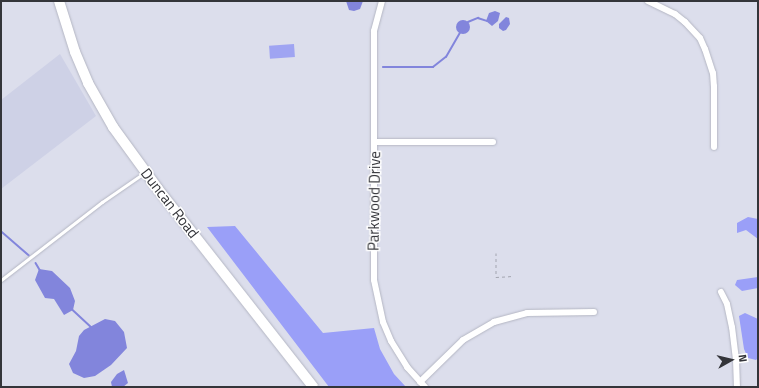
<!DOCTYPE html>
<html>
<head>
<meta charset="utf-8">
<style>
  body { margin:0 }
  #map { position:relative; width:759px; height:388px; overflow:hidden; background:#dcdeec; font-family:"Titillium Web",sans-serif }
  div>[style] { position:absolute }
  .built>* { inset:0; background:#ced1e6 }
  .green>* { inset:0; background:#9fa4f2; transform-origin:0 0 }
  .forest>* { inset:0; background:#9a9ff8 }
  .water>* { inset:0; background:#8285dc }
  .round { border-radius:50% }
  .stream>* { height:1.5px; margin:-0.75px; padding:0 0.75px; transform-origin:0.75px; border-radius:0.75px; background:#8285dc }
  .path>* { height:1px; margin-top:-0.5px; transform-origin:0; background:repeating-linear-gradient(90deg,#a3a5b0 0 3px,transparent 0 6px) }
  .roads { filter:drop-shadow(0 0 1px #b4b6c3) drop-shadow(0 0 1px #b4b6c3) }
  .service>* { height:3px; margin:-1.5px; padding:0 1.5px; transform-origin:1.5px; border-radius:1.5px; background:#fff }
  .minor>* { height:6px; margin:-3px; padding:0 3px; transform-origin:3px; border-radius:3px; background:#fff }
  .trunk>* { height:10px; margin:-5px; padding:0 5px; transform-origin:5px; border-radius:5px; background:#fff }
  span { translate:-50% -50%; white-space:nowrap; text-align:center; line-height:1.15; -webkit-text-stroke:3px #fff; paint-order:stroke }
  .street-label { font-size:15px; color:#34353a }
  .frame { position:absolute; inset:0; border:2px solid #34353a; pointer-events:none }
  .north { position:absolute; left:711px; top:340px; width:40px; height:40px; -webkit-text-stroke:3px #fff; paint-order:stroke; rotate:82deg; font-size:11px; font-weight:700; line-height:16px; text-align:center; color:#34353a }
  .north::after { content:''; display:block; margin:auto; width:14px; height:18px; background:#34353a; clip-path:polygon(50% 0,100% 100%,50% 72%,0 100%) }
</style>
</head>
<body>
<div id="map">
  <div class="built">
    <div style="clip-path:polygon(60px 54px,96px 116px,1px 189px,1px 100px)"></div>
  </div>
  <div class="green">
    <div style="left:294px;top:44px;width:13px;height:25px;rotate:86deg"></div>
  </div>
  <div class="forest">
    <div style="clip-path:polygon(748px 217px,758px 219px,758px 239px,746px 230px,737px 233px,737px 223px)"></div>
    <div style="clip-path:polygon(235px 226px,323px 333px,374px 328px,380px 349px,394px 374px,406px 387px,329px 387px,207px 227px)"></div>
    <div style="clip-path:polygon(758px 277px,758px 288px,742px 291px,735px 285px,737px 280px)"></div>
    <div style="clip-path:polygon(745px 313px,758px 319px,758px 358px,756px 360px,748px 358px,744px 349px,739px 316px)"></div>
  </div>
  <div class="water">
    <div style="clip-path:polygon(346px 1px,363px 1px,360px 9px,354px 11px,349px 10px)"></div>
    <div style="clip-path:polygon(495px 11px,500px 13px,498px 21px,492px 26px,486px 21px,489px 13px)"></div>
    <div style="clip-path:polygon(506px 17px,509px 18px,510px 24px,506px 30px,503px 31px,499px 28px,499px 24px)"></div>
    <div class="round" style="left:456px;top:20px;width:14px;height:14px"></div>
    <div style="clip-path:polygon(39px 269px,52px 271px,70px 288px,75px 301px,73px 310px,64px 315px,54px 299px,45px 298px,35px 280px)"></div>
    <div style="clip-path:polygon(105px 319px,115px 321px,124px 332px,127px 348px,111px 365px,95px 376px,84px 378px,73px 373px,69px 364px,76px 351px,79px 336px,84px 330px)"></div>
    <div style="clip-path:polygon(124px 370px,128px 383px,123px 387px,112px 387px,111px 382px,117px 374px)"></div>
  </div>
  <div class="stream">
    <div style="left:468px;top:22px;width:11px;rotate:-22deg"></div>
    <div style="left:478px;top:18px;width:9px;rotate:18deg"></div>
    <div style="left:383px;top:67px;width:50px"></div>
    <div style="left:433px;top:67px;width:16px;rotate:-38deg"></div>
    <div style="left:446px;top:57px;width:28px;rotate:-60deg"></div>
    <div style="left:1px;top:231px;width:37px;rotate:41deg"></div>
    <div style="left:36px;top:263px;width:8px;rotate:60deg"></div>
    <div style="left:73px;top:310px;width:26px;rotate:43deg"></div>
  </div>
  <div class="path">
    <div style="left:496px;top:253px;width:24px;rotate:90deg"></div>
    <div style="left:496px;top:277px;width:18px;rotate:-3deg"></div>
  </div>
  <div class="roads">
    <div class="service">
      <div style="left:1px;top:280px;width:128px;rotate:-37.7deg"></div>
      <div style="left:102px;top:202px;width:51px;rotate:-34.6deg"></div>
    </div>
    <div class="minor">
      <div style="left:382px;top:1px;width:31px;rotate:105deg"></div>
      <div style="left:374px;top:31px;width:249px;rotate:90deg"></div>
      <div style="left:374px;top:280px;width:43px;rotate:77.9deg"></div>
      <div style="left:383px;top:322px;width:21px;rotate:67deg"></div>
      <div style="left:391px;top:341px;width:31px;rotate:58deg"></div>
      <div style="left:407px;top:367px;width:27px;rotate:48deg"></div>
      <div style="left:648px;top:1px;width:30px;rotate:26deg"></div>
      <div style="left:675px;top:14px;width:13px;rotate:39deg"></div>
      <div style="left:685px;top:22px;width:22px;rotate:47deg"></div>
      <div style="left:700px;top:38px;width:12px;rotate:66deg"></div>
      <div style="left:705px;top:49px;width:25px;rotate:72deg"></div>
      <div style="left:713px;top:73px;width:13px;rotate:86deg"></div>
      <div style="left:714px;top:86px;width:61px;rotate:90deg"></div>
      <div style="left:375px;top:142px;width:118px"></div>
      <div style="left:721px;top:292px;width:13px;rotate:63deg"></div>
      <div style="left:727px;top:304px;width:24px;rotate:78deg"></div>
      <div style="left:732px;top:327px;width:32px;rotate:83deg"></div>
      <div style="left:736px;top:359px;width:28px;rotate:88deg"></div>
      <div style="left:420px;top:382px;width:60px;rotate:-44.3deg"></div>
      <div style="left:463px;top:340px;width:36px;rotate:-30deg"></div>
      <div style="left:494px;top:322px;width:34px;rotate:-15deg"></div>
      <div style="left:527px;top:313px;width:67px;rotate:-0.9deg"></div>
    </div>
    <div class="trunk">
      <div style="left:59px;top:1px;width:53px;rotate:72.6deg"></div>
      <div style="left:75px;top:52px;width:34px;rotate:67deg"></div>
      <div style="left:88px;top:83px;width:51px;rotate:60.4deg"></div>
      <div style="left:113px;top:127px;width:77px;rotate:54deg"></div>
      <div style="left:158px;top:189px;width:251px;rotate:51.9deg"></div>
    </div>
  </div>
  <div class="street-label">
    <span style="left:374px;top:201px;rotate:-89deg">Parkwood Drive</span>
    <span style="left:170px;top:203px;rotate:52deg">Duncan Road</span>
  </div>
  <div class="frame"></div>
  <div class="north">N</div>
</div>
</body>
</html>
